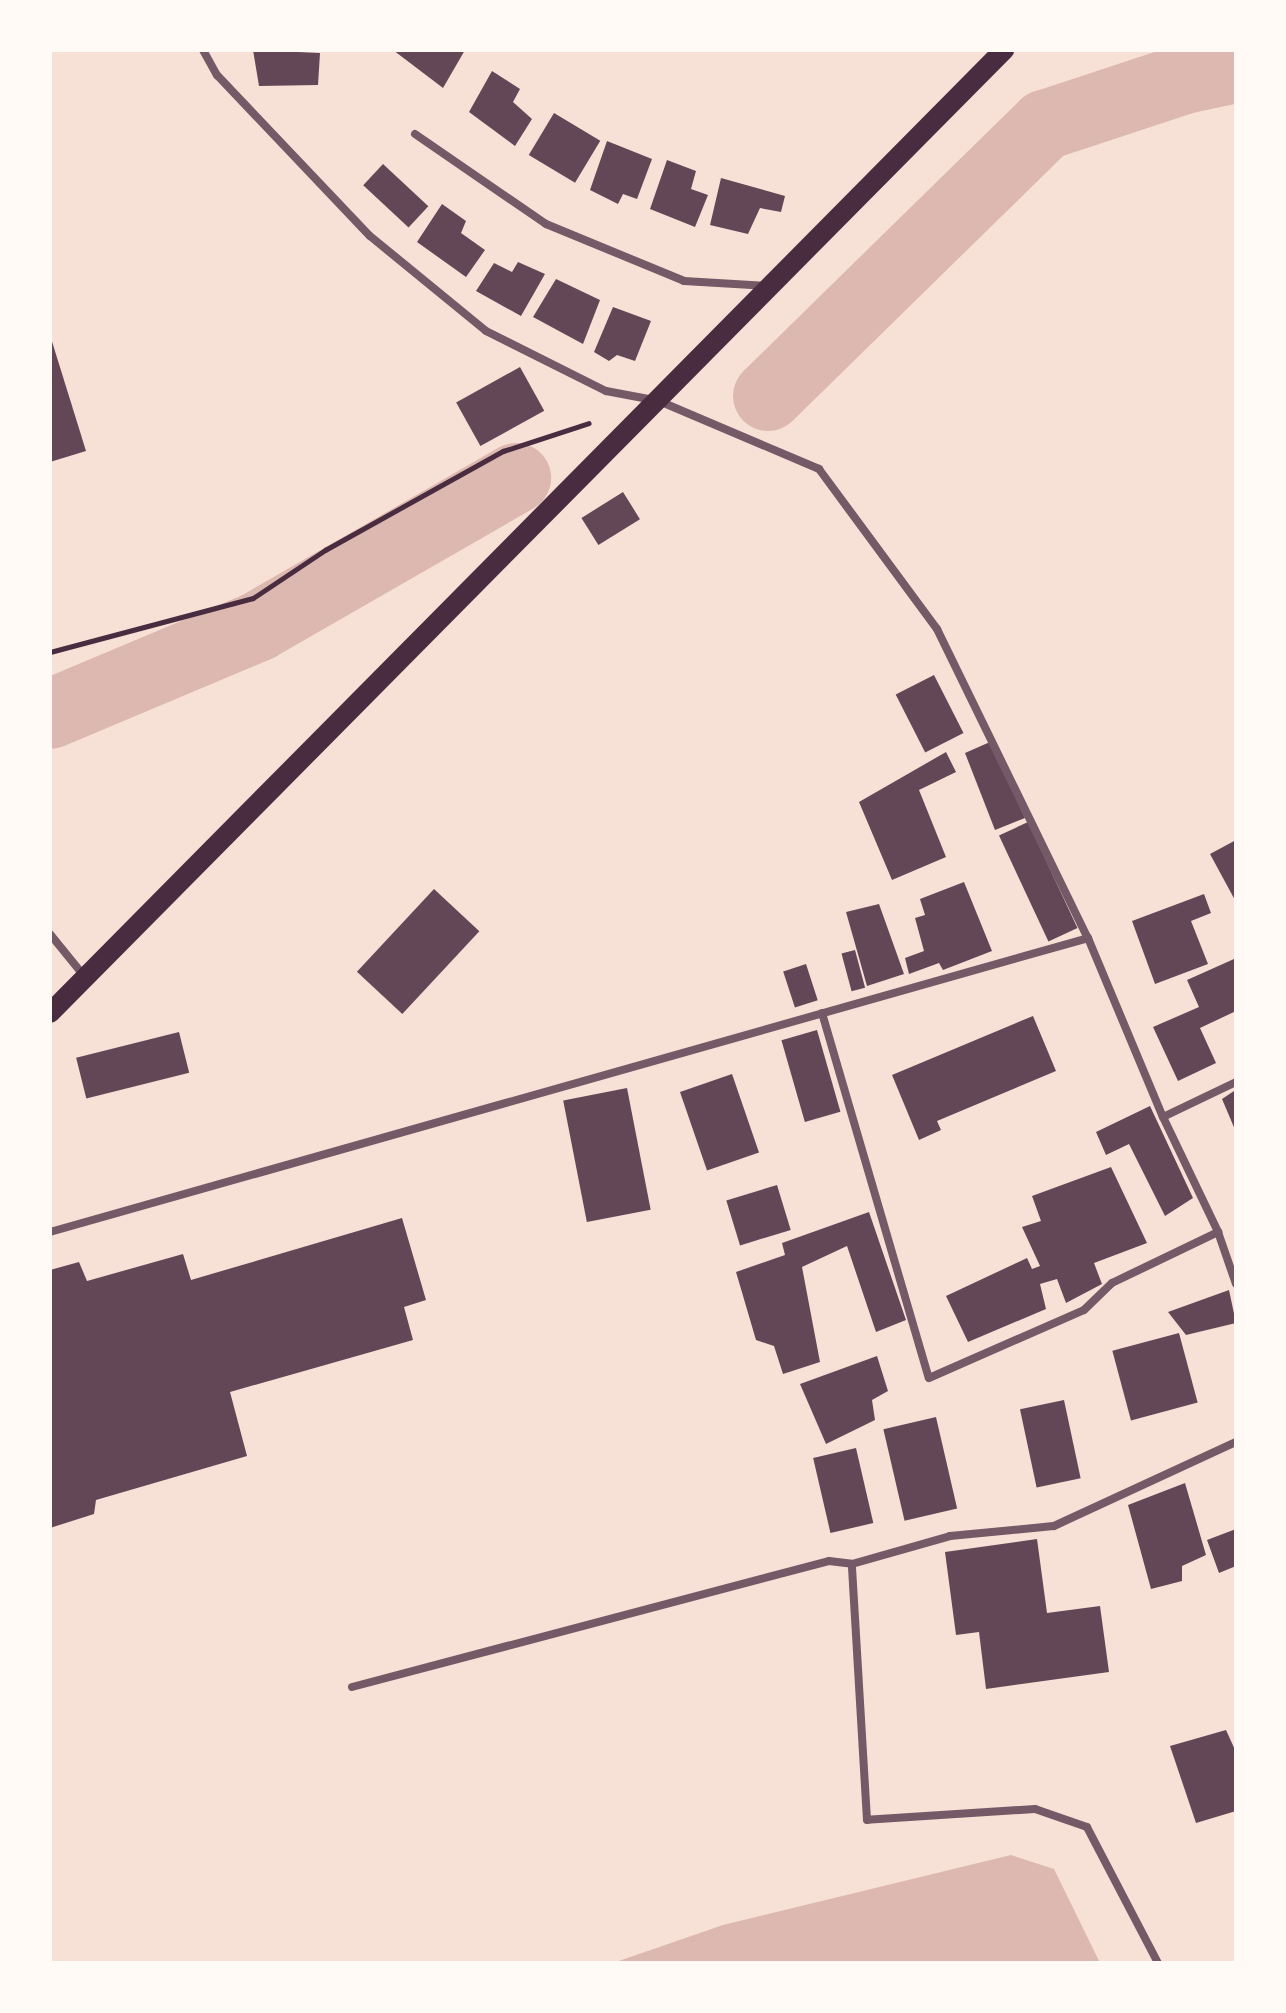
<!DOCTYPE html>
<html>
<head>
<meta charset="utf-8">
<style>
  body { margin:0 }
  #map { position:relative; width:1286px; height:2013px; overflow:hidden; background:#f7e1d7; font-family:"IBM Plex Sans",sans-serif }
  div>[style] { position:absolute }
  .water>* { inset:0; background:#dcb8b0 }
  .river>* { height:70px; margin:-35px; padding:0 35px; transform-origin:35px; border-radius:35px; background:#dcb8b0 }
  .building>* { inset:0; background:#644757; transform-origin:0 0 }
  .path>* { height:5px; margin:-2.5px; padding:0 2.5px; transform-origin:2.5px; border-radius:2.5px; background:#4a2c40 }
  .minor>* { height:8px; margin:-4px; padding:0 4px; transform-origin:4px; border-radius:4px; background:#755966 }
  .primary>* { height:20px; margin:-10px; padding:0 10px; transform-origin:10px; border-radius:10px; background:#4a2c40 }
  span { translate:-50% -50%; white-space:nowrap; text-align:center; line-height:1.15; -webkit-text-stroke:6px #fffaf5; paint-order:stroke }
  .frame { position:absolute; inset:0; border:52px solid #fffaf5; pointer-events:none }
</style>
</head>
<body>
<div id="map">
  <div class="water">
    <div style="clip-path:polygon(1011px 1855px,1054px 1869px,1100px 1963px,613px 1963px,723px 1925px)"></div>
  </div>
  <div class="river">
    <div style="left:768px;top:396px;width:388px;rotate:-44.4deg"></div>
    <div style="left:1045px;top:125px;width:146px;rotate:-18.3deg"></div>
    <div style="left:1184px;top:79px;width:53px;rotate:-11.9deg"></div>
    <div style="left:50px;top:714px;width:225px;rotate:-22.8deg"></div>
    <div style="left:257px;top:627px;width:299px;rotate:-29.9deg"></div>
  </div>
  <div class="building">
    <div style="clip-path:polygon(253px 50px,320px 53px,318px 85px,259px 86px)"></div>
    <div style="clip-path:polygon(393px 50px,465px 50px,443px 88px)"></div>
    <div style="clip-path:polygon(492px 71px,520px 89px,513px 102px,532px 119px,515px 146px,469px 112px)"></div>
    <div style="left:554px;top:113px;width:54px;height:49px;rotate:31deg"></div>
    <div style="clip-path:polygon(607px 141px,652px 159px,637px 199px,623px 194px,618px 204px,590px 190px)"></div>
    <div style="clip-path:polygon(667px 160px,696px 171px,691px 189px,708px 195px,695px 227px,650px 209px)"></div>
    <div style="left:383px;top:164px;width:62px;height:29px;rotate:43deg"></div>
    <div style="clip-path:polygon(721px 178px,785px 196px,781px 212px,760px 208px,748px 234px,710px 225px)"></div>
    <div style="clip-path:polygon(442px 204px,466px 221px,461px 233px,485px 250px,466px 277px,417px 242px)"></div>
    <div style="clip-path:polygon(518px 262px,545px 274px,521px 316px,476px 291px,494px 263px,512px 272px)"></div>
    <div style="clip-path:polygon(556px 279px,600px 300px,583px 344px,533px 317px)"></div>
    <div style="clip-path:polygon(613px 307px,651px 321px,635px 361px,617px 355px,609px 361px,594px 352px)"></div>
    <div style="clip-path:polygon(50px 335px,86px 451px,50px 462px)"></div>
    <div style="left:520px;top:367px;width:50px;height:73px;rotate:61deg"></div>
    <div style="left:623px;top:492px;width:32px;height:49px;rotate:58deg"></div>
    <div style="left:934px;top:675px;width:65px;height:43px;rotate:63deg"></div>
    <div style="clip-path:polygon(990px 742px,1025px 818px,995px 830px,965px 753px)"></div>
    <div style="clip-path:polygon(946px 752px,956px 772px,919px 790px,946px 857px,892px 880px,859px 802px)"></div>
    <div style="left:1028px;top:822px;width:117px;height:32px;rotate:65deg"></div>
    <div style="clip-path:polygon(1236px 840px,1236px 902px,1210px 854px)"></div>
    <div style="clip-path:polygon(964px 882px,992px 951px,943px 970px,939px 963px,909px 974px,905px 958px,924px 951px,915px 918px,925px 915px,920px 899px)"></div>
    <div style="left:434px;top:889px;width:62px;height:113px;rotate:43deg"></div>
    <div style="clip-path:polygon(1204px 894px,1211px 913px,1191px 921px,1208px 964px,1155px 984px,1132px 921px)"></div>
    <div style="clip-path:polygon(879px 904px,904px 974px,867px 986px,846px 912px)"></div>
    <div style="left:855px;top:950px;width:39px;height:14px;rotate:75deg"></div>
    <div style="clip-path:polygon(1234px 959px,1236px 1011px,1200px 1028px,1216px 1063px,1178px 1081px,1153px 1027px,1199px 1007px,1187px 980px)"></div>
    <div style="left:806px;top:964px;width:38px;height:24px;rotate:72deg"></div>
    <div style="clip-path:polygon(1033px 1016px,1056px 1071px,937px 1121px,941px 1130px,919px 1140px,892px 1075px)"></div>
    <div style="left:817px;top:1030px;width:85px;height:37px;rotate:74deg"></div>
    <div style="left:179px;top:1032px;width:42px;height:106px;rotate:76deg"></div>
    <div style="left:732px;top:1074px;width:83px;height:55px;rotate:71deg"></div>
    <div style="left:627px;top:1088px;width:124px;height:65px;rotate:79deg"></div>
    <div style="clip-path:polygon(1234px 1091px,1236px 1096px,1236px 1132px,1222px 1099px)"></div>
    <div style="clip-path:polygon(1150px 1106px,1193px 1198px,1165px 1216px,1129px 1144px,1106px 1155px,1096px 1132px)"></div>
    <div style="clip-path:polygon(1111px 1167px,1147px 1243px,1094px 1263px,1102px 1284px,1066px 1303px,1057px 1279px,1040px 1284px,1046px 1309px,968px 1342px,946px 1296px,1027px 1258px,1032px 1269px,1040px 1266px,1022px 1227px,1041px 1221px,1032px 1196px)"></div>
    <div style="left:777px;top:1185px;width:47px;height:53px;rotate:73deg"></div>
    <div style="clip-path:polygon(869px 1212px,906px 1320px,876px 1332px,847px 1246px,802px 1267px,820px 1362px,783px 1374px,774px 1346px,756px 1340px,736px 1272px,785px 1255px,782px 1243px)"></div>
    <div style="clip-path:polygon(402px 1218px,426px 1300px,404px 1307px,413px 1340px,230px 1392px,247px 1456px,96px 1500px,94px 1514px,50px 1528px,50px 1270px,79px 1262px,87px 1281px,183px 1254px,191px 1280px)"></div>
    <div style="clip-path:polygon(1229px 1290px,1236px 1323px,1186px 1335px,1168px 1312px)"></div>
    <div style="left:1179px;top:1333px;width:72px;height:69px;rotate:75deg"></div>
    <div style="clip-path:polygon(877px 1356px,888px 1391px,872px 1400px,875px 1420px,826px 1444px,800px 1384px)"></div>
    <div style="left:1064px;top:1400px;width:80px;height:45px;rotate:78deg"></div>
    <div style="left:936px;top:1417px;width:94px;height:54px;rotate:77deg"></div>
    <div style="left:856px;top:1448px;width:77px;height:44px;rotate:77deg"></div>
    <div style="clip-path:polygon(1185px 1483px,1206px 1555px,1182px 1566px,1182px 1581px,1151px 1589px,1128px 1505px)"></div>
    <div style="clip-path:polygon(1236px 1529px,1236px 1566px,1219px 1573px,1207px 1540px)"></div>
    <div style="clip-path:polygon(1037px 1539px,1047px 1613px,1100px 1606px,1109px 1672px,986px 1689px,979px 1632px,956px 1635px,945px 1552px)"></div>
    <div style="clip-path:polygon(1226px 1730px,1236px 1752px,1236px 1811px,1196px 1823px,1170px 1746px)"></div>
  </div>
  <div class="path">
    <div style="left:50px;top:652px;width:210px;rotate:-14.9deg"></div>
    <div style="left:253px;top:598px;width:87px;rotate:-33.7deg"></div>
    <div style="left:325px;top:550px;width:204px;rotate:-29.1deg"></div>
    <div style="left:503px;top:451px;width:90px;rotate:-18deg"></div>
  </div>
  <div class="minor">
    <div style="left:203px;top:50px;width:29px;rotate:61deg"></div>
    <div style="left:217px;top:75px;width:222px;rotate:46.5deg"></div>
    <div style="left:370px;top:236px;width:150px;rotate:39.3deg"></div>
    <div style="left:486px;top:331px;width:134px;rotate:26.6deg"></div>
    <div style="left:606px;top:391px;width:54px;rotate:10.7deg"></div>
    <div style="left:659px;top:401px;width:174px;rotate:23deg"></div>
    <div style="left:819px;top:469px;width:199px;rotate:53.6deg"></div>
    <div style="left:937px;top:629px;width:344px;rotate:64deg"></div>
    <div style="left:1088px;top:938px;width:194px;rotate:67.3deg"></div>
    <div style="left:1163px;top:1117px;width:127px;rotate:64.4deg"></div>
    <div style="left:1218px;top:1232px;width:55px;rotate:70.9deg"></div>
    <div style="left:415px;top:134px;width:159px;rotate:34.5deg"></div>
    <div style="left:546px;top:224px;width:149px;rotate:22.4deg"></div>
    <div style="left:684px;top:281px;width:83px;rotate:3.4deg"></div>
    <div style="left:50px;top:934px;width:55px;rotate:50.9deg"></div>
    <div style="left:822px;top:1013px;width:380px;rotate:73.7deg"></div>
    <div style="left:929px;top:1378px;width:169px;rotate:-23.7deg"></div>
    <div style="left:1084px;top:1310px;width:39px;rotate:-44deg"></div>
    <div style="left:1112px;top:1283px;width:118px;rotate:-25.7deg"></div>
    <div style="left:1163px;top:1117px;width:81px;rotate:-25.6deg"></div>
    <div style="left:50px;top:1232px;width:1079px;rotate:-15.81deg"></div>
    <div style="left:352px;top:1687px;width:493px;rotate:-14.8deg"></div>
    <div style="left:829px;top:1561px;width:23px;rotate:7deg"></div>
    <div style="left:1158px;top:1963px;width:153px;rotate:-117.6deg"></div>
    <div style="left:1087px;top:1827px;width:55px;rotate:-160.9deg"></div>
    <div style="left:1035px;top:1809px;width:168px;rotate:176.3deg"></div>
    <div style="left:867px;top:1820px;width:256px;rotate:-93.4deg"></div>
    <div style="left:852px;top:1564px;width:102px;rotate:-15.9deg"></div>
    <div style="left:950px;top:1536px;width:104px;rotate:-5.5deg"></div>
    <div style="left:1054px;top:1526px;width:200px;rotate:-24.8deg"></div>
  </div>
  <div class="primary">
    <div style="left:50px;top:1013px;width:1356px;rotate:-45.27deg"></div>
  </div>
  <div class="frame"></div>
</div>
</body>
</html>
